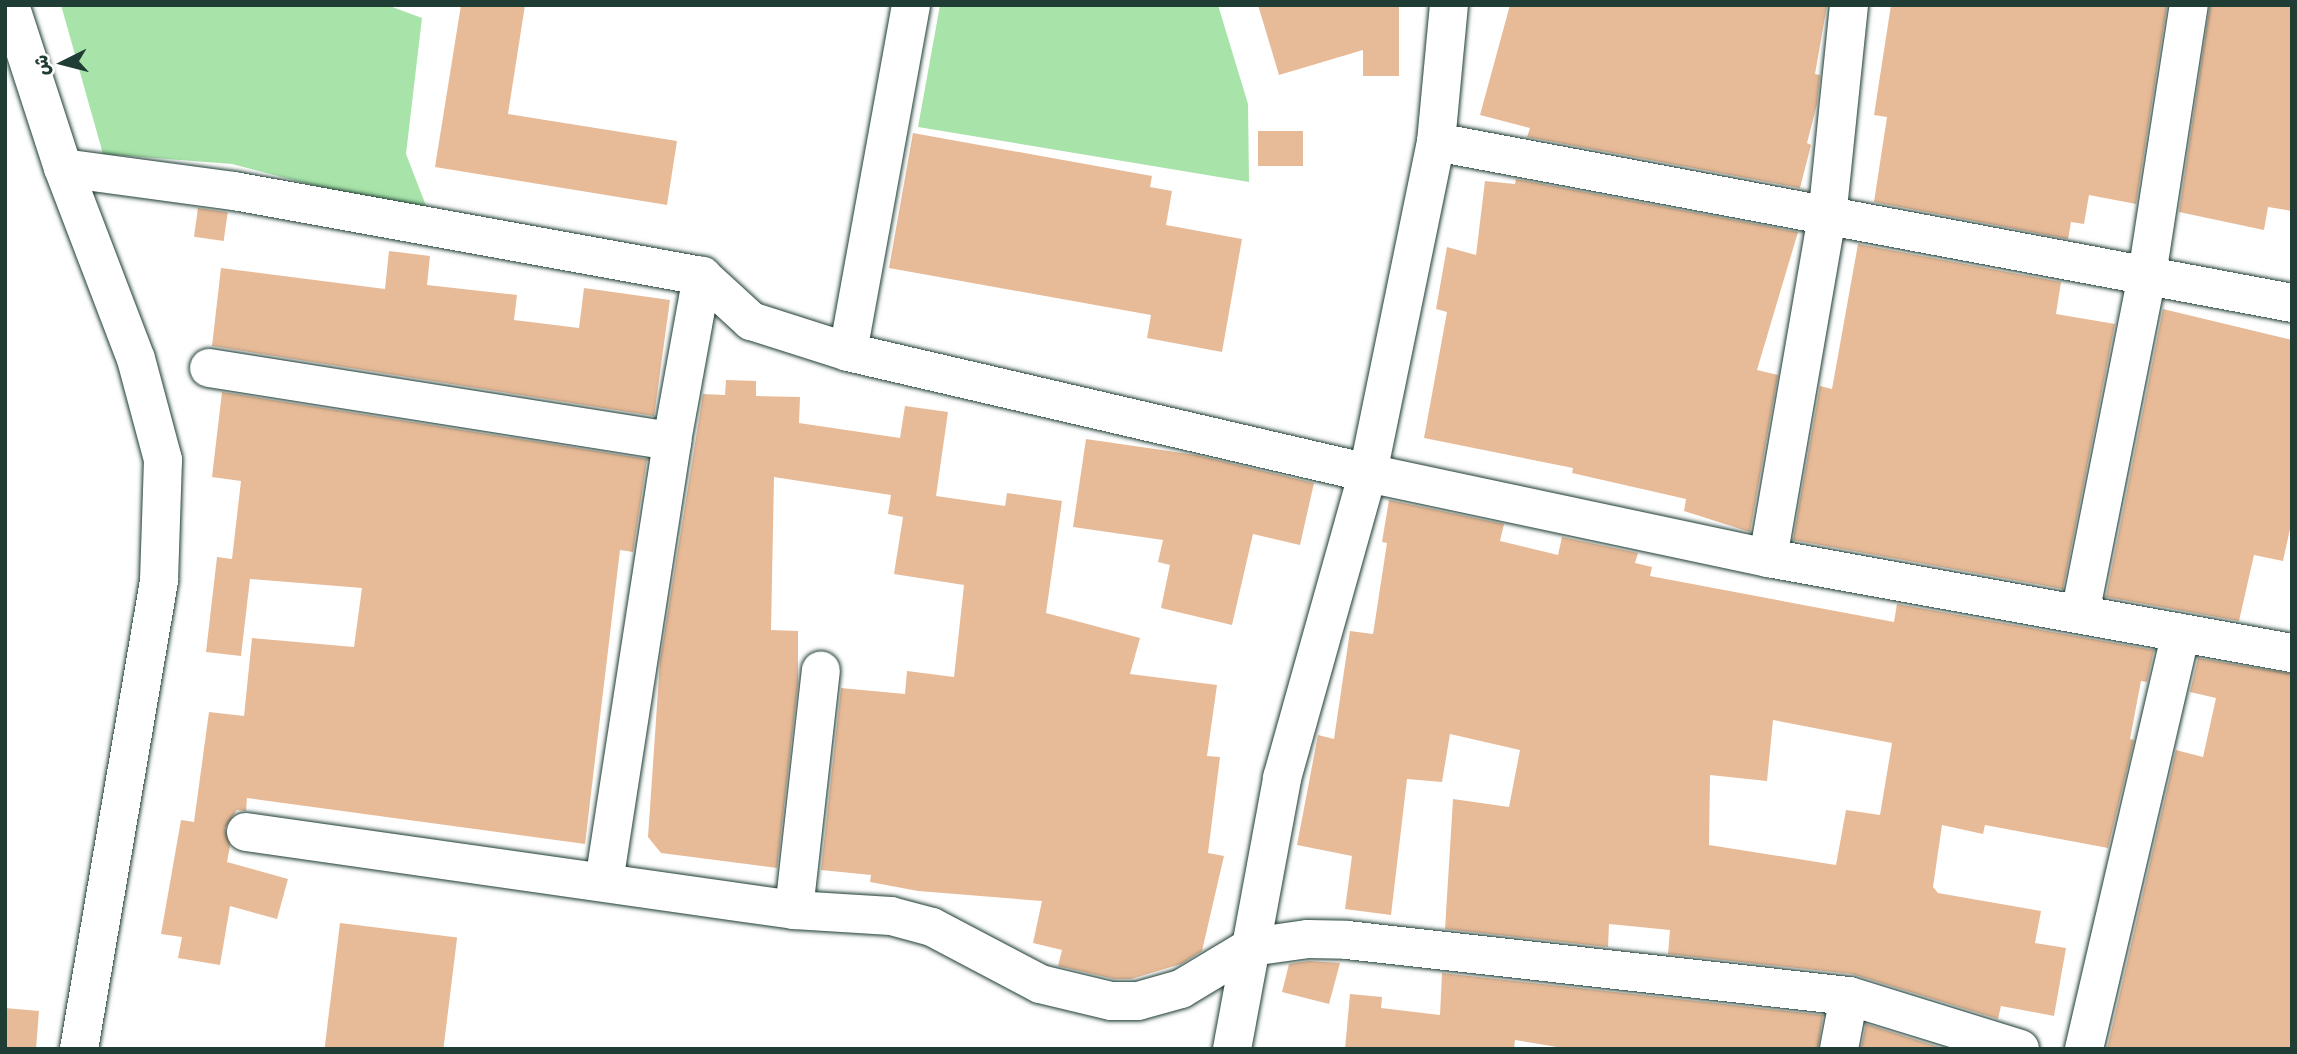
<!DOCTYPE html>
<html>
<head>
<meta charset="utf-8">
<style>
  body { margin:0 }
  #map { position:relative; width:2297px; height:1054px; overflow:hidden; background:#fff; font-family:Itim,"Playpen Sans Arabic",sans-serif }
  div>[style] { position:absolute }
  .green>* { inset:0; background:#a8e4aa }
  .building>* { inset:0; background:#e8bb98; transform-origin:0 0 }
  .roads { filter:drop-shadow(0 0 2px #1f3d34) drop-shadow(0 0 2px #1f3d34) }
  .minor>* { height:38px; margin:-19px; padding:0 19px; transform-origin:19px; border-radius:19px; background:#fff }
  span { translate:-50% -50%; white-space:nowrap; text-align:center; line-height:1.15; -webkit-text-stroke:5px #fff; paint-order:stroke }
  .frame { position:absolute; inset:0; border:7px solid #1f3d34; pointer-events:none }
  .north { position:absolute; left:28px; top:28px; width:70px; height:70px; -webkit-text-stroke:5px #fff; paint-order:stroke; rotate:264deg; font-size:19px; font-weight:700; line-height:28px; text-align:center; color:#1f3d34 }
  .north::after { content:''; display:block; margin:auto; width:24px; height:32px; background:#1f3d34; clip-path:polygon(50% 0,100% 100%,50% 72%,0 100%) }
</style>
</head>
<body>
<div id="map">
  <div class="green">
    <div style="clip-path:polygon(61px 5px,387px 5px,422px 18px,406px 154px,430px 216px,232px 164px,103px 154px)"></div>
    <div style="clip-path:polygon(940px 5px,1218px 5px,1248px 104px,1249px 182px,918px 127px)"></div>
  </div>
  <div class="building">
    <div style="clip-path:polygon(461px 5px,525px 5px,508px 114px,677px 141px,667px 205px,435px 167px)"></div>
    <div style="clip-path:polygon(1258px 5px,1399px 5px,1399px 76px,1363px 76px,1363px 50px,1279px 75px)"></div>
    <div style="clip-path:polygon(1510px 5px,1827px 5px,1815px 74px,1820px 75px,1817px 104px,1807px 143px,1811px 145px,1800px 188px,1527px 137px,1530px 128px,1480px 115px)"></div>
    <div style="clip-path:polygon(1891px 5px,2167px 5px,2136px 204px,2089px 195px,2084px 224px,2071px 222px,2068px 239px,1874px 202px,1887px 117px,1874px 115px)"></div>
    <div style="clip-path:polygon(2210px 5px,2292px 5px,2292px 211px,2268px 207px,2264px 230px,2179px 212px)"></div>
    <div style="left:1258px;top:131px;width:45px;height:35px"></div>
    <div style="clip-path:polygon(913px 133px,1152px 176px,1150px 187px,1172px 191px,1166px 225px,1242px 239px,1222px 352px,1147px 338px,1151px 315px,889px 268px)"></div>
    <div style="clip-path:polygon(1516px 179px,1798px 232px,1757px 370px,1778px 375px,1750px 532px,1684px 511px,1686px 499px,1572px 473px,1573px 468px,1424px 438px,1447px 312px,1436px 309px,1447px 247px,1476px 255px,1485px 181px,1515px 184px)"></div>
    <div style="left:198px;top:208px;width:30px;height:29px;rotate:8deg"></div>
    <div style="clip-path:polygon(1858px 244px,2061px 282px,2056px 314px,2115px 324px,2063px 589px,1793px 540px,1820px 386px,1832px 389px)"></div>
    <div style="clip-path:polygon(389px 251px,430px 256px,427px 285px,517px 295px,514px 320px,579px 328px,584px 288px,670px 300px,654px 416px,212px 346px,221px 268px,385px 289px)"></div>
    <div style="clip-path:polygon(2163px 309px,2292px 340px,2292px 520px,2283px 561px,2254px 555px,2239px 621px,2106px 597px)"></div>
    <div style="clip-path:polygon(726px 380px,756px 381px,756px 396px,800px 397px,799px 423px,900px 438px,905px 406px,948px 412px,936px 496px,1005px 506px,1007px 493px,1062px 501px,1046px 613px,1140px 638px,1130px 674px,1217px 685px,1207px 756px,1220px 757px,1208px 853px,1224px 856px,1202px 951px,1181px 964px,1131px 979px,1114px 979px,1058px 966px,1062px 950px,1033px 943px,1042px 901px,918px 891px,870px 882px,871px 875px,821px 870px,841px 688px,905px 694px,907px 671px,954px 677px,964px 585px,894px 574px,903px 517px,888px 514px,891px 495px,774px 477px,771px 630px,798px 631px,798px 683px,777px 868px,661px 853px,648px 837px,660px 661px,703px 394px,725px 395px)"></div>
    <div style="clip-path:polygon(222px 392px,647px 459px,633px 552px,620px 550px,585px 844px,247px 798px,246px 811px,237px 810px,225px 828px,230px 846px,227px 862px,288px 879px,277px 919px,230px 906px,220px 965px,178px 958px,182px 937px,161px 934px,181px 820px,194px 822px,209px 712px,244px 716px,252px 638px,354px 647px,362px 588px,250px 579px,241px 656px,206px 652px,217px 557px,232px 559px,241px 481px,212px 477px)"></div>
    <div style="clip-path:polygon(1086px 439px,1196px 455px,1314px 483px,1300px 545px,1253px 534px,1232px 625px,1161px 608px,1170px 565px,1158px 562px,1163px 540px,1073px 527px)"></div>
    <div style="clip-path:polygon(evenodd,1389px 500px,1504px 524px,1500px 541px,1558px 555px,1562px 537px,1638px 553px,1635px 563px,1652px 567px,1650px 576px,1894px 622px,1897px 604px,2154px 650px,2147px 682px,2141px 681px,2130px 739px,2134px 740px,2108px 848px,1985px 825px,1983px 834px,1942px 825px,1933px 887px,1938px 893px,2041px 911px,2035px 943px,2066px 948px,2054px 1016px,2001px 1006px,1998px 1019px,1852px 974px,1668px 954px,1670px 930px,1609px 924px,1608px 947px,1445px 929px,1453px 799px,1509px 807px,1520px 750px,1450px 734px,1442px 782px,1407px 779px,1391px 915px,1345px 909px,1352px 856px,1297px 845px,1318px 735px,1334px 739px,1350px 631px,1373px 634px,1387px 543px,1382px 542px,1389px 500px,1773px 720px,1892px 743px,1880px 815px,1846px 810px,1836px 865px,1709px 845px,1710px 775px,1767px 781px,1773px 720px)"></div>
    <div style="clip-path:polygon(2198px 658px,2292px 674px,2292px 1049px,2107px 1049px,2176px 750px,2203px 757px,2216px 698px,2190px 692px)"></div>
    <div style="left:340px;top:923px;width:118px;height:127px;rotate:7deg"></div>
    <div style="clip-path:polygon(1309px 961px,1340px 963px,1329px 1004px,1282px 992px,1289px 964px)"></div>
    <div style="clip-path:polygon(1442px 973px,1823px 1015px,1818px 1049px,1569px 1049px,1515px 1040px,1514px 1049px,1345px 1049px,1350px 994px,1382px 997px,1381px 1008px,1440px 1015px)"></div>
    <div style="clip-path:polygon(5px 1008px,39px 1011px,36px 1049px,5px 1049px)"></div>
    <div style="clip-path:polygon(1866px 1024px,1945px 1049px,1861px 1049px)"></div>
  </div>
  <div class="roads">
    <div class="minor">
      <div style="left:10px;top:5px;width:171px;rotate:72deg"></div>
      <div style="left:63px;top:168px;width:204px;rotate:69.1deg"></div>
      <div style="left:136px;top:359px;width:105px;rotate:75deg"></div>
      <div style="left:163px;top:460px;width:121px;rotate:91.9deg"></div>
      <div style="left:159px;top:581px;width:475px;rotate:99.7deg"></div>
      <div style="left:1436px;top:142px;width:871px;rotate:10.65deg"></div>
      <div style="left:63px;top:168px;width:173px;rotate:7.7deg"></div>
      <div style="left:234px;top:191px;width:476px;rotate:10.3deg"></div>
      <div style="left:702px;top:276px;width:67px;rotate:42.6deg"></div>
      <div style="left:751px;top:321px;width:102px;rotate:17.7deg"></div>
      <div style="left:848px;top:352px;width:534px;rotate:13.1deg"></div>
      <div style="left:1368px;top:473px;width:409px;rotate:12deg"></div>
      <div style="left:1768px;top:558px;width:533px;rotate:10.28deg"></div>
      <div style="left:848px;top:352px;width:353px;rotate:-79.7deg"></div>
      <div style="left:209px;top:368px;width:469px;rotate:9deg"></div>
      <div style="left:1768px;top:558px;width:345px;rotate:-80.2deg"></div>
      <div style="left:1827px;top:218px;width:214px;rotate:-84.1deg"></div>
      <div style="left:2080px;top:614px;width:346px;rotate:-78.8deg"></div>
      <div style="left:2147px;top:275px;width:273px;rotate:-81.2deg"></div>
      <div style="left:246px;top:832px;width:554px;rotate:8.1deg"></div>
      <div style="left:794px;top:910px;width:97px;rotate:3.5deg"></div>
      <div style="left:891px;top:916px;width:42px;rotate:15deg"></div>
      <div style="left:932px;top:927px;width:122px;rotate:27.8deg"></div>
      <div style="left:1040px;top:984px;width:73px;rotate:13.5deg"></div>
      <div style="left:1111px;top:1001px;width:27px"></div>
      <div style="left:1138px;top:1001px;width:45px;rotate:-15.6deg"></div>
      <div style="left:1181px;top:989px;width:82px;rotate:-31deg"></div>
      <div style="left:1251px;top:947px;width:58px;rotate:-8deg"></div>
      <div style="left:1308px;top:939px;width:39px;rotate:1deg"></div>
      <div style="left:1347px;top:940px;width:505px;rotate:6.37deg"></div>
      <div style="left:1849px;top:996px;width:179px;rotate:17.2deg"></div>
      <div style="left:604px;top:882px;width:446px;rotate:-81.2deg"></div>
      <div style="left:672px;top:441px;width:168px;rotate:-79.7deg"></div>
      <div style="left:794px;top:910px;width:241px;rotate:-83.6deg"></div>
      <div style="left:1232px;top:1049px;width:276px;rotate:-79.5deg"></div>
      <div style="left:1282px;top:778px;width:317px;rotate:-74.3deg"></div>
      <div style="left:1368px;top:473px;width:338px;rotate:-78.4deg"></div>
      <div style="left:1436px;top:142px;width:138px;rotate:-84.6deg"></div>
      <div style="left:1839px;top:1049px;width:54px;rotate:-79.3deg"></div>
      <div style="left:2084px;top:1049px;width:427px;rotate:-76.9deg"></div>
    </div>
  </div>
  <div class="frame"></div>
  <div class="north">ش</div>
</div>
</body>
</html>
